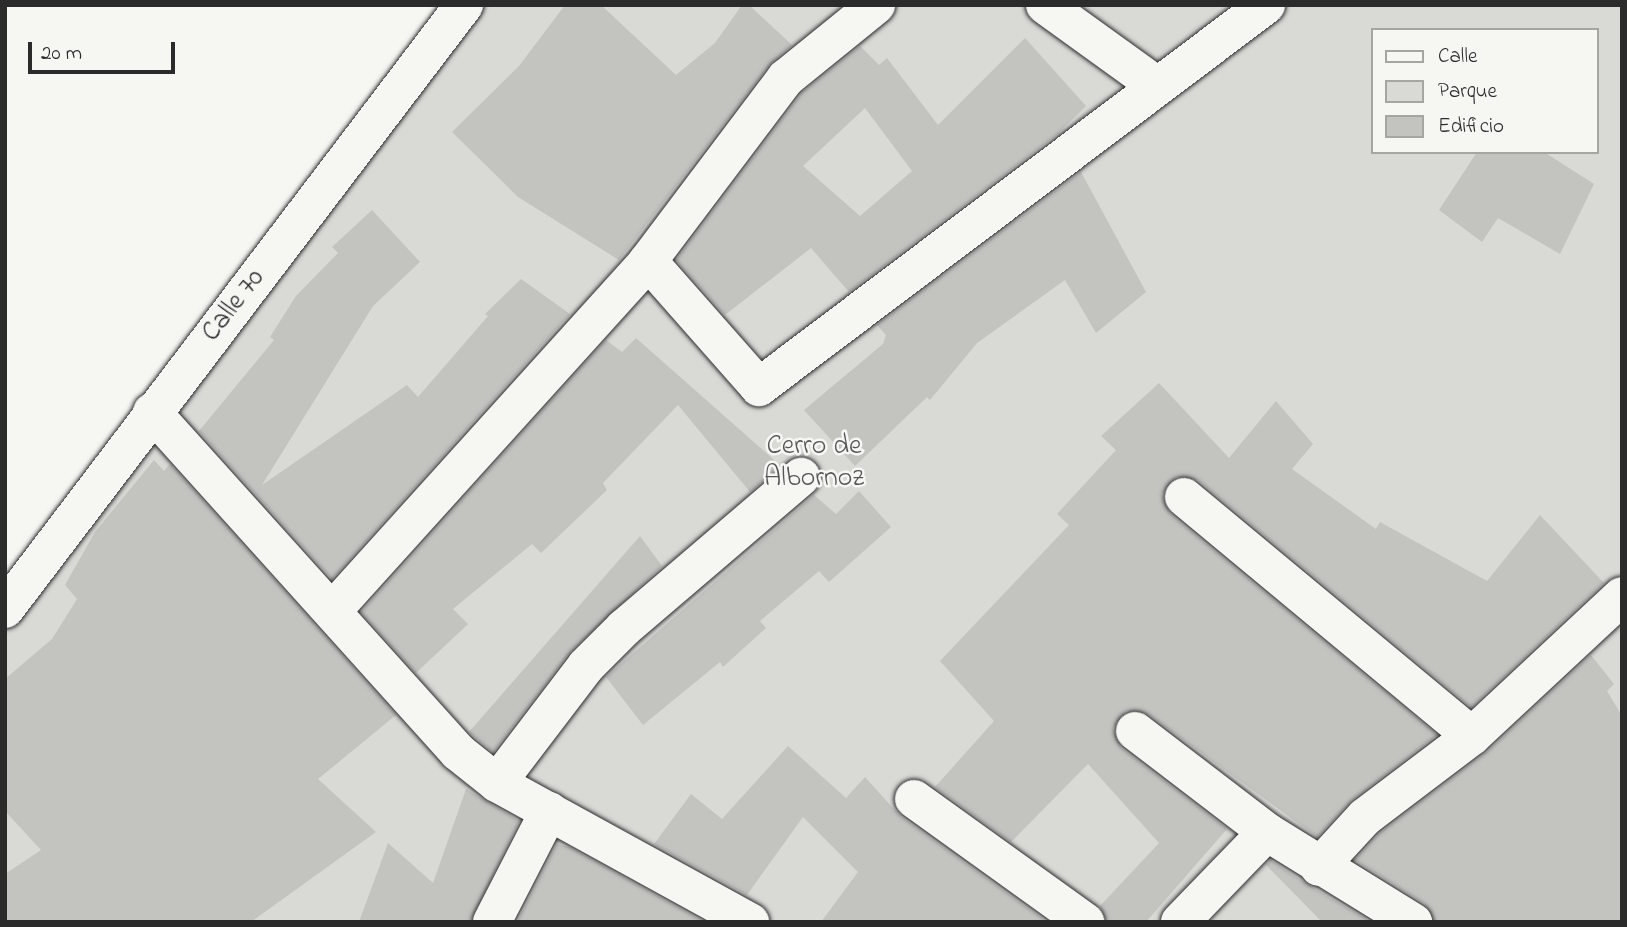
<!DOCTYPE html>
<html>
<head>
<meta charset="utf-8">
<style>
  body { margin:0 }
  #map { position:relative; width:1627px; height:927px; overflow:hidden; background:#f6f6f2; font-family:"Indie Flower",sans-serif }
  div>[style] { position:absolute }
  .green>* { inset:0; background:#d9d9d5 }
  .building>* { inset:0; background:#c3c3c0 }
  .roads { filter:drop-shadow(0 0 2px #2b2b2b) drop-shadow(0 0 2px #2b2b2b) }
  .street>* { height:38px; margin:-19px; padding:0 19px; transform-origin:19px; border-radius:19px; background:#f6f6f2 }
  .secondary>* { height:38px; margin:-19px; padding:0 19px; transform-origin:19px; border-radius:19px; background:#f6f6f2 }
  span { translate:-50% -50%; white-space:nowrap; text-align:center; line-height:1.15; -webkit-text-stroke:5px #f6f6f2; paint-order:stroke }
  .street-label { font-size:28px; color:#2b2b2b }
  .park-label { font-size:28px; color:#565656 }
  .frame { position:absolute; inset:0; border:7px solid #2b2b2b; pointer-events:none }
  .legend { position:absolute; left:1371px; top:28px; width:228px; height:126px; box-sizing:border-box; background:#f6f6f2; border:2px solid #a5a5a2; margin:0; padding:9px 12px; list-style:none; font-size:21px; color:#2b2b2b }
  .legend li { display:flex; align-items:center; gap:14px; height:35px }
  .legend b { width:35px; border:2px solid #a5a5a2 }
  .scale { position:absolute; left:28px; top:42px; width:147px; height:32px; box-sizing:border-box; border:4px solid #2b2b2b; border-top:0; padding-left:9px; font-size:21px; line-height:24px; white-space:nowrap; color:#2b2b2b; -webkit-text-stroke:5px #f6f6f2; paint-order:stroke }
</style>
</head>
<body>
<div id="map">
  <div class="green">
    <div style="clip-path:polygon(evenodd,471px 5px,1622px 5px,1622px 922px,5px 922px,5px 595px,471px 5px,1373px 30px,1597px 30px,1597px 152px,1373px 152px,1373px 30px)"></div>
  </div>
  <div class="building">
    <div style="clip-path:polygon(565px 5px,601px 5px,676px 75px,715px 43px,742px 5px,749px 5px,792px 45px,769px 65px,619px 260px,518px 197px,452px 132px,519px 66px)"></div>
    <div style="clip-path:polygon(evenodd,1025px 38px,1086px 106px,1059px 133px,849px 292px,811px 248px,725px 315px,676px 260px,802px 93px,860px 46px,879px 65px,887px 58px,938px 125px,1025px 38px,865px 108px,912px 171px,860px 216px,803px 166px,865px 108px)"></div>
    <div style="clip-path:polygon(1477px 152px,1544px 152px,1594px 184px,1560px 254px,1498px 218px,1482px 242px,1439px 210px)"></div>
    <div style="clip-path:polygon(1081px 172px,1146px 292px,1096px 333px,1065px 280px,977px 343px,930px 400px,927px 397px,855px 466px,804px 410px,883px 344px,886px 335px,877px 325px)"></div>
    <div style="clip-path:polygon(372px 210px,420px 262px,373px 306px,262px 485px,407px 385px,418px 397px,488px 316px,485px 314px,521px 279px,570px 314px,332px 579px,199px 431px,274px 340px,270px 337px,296px 296px,338px 253px,332px 247px)"></div>
    <div style="clip-path:polygon(636px 338px,781px 466px,750px 492px,678px 405px,603px 483px,607px 490px,541px 553px,532px 544px,453px 609px,468px 624px,416px 673px,361px 612px,606px 340px,622px 352px)"></div>
    <div style="clip-path:polygon(1159px 383px,1229px 458px,1276px 401px,1313px 444px,1292px 469px,1376px 529px,1380px 522px,1487px 581px,1540px 515px,1604px 583px,1471px 707px,1198px 480px,1176px 477px,1162px 494px,1170px 514px,1437px 735px,1352px 800px,1317px 837px,1148px 714px,1126px 711px,1113px 728px,1121px 748px,1227px 829px,1146px 922px,1106px 922px,1100px 906px,1159px 843px,1088px 764px,1011px 842px,935px 787px,994px 721px,940px 661px,1069px 525px,1057px 514px,1116px 450px,1101px 436px)"></div>
    <div style="clip-path:polygon(154px 460px,164px 471px,170px 464px,396px 715px,318px 779px,376px 832px,251px 922px,5px 922px,5px 874px,41px 850px,5px 811px,5px 679px,52px 639px,77px 599px,65px 585px,95px 532px)"></div>
    <div style="clip-path:polygon(859px 491px,891px 527px,829px 582px,819px 571px,760px 621px,766px 628px,723px 667px,720px 662px,643px 725px,606px 677px,814px 495px,836px 514px)"></div>
    <div style="clip-path:polygon(640px 536px,662px 566px,571px 651px,493px 752px,469px 732px)"></div>
    <div style="clip-path:polygon(1591px 655px,1614px 684px,1607px 691px,1622px 716px,1622px 922px,1435px 922px,1424px 903px,1355px 860px,1380px 833px,1487px 752px)"></div>
    <div style="clip-path:polygon(788px 746px,846px 798px,865px 777px,901px 817px,1047px 922px,821px 922px,858px 872px,803px 817px,747px 895px,654px 844px,691px 794px,722px 819px)"></div>
    <div style="clip-path:polygon(466px 789px,519px 821px,470px 922px,359px 922px,388px 843px,433px 883px)"></div>
    <div style="clip-path:polygon(557px 844px,569px 847px,704px 922px,517px 922px)"></div>
    <div style="clip-path:polygon(1270px 860px,1305px 883px,1371px 922px,1322px 922px,1266px 865px)"></div>
  </div>
  <div class="roads">
    <div class="street">
      <div style="left:1045px;top:5px;width:137px;rotate:35.8deg"></div>
      <div style="left:648px;top:261px;width:168px;rotate:48.6deg"></div>
      <div style="left:759px;top:387px;width:635px;rotate:-37deg"></div>
      <div style="left:152px;top:412px;width:457px;rotate:48deg"></div>
      <div style="left:458px;top:752px;width:50px;rotate:38.5deg"></div>
      <div style="left:497px;top:783px;width:289px;rotate:28.8deg"></div>
      <div style="left:1184px;top:497px;width:374px;rotate:39.7deg"></div>
      <div style="left:334px;top:609px;width:469px;rotate:-47.9deg"></div>
      <div style="left:648px;top:261px;width:229px;rotate:-53deg"></div>
      <div style="left:786px;top:78px;width:116px;rotate:-39deg"></div>
      <div style="left:1135px;top:731px;width:166px;rotate:37.4deg"></div>
      <div style="left:1267px;top:832px;width:172px;rotate:31.7deg"></div>
      <div style="left:497px;top:783px;width:147px;rotate:-52.7deg"></div>
      <div style="left:586px;top:666px;width:54px;rotate:-45deg"></div>
      <div style="left:624px;top:628px;width:233px;rotate:-40.5deg"></div>
      <div style="left:914px;top:799px;width:211px;rotate:35.7deg"></div>
      <div style="left:1319px;top:867px;width:68px;rotate:-47.4deg"></div>
      <div style="left:1365px;top:817px;width:134px;rotate:-37.1deg"></div>
      <div style="left:1472px;top:736px;width:205px;rotate:-43deg"></div>
      <div style="left:492px;top:922px;width:125px;rotate:-62.8deg"></div>
      <div style="left:1180px;top:922px;width:125px;rotate:-46deg"></div>
    </div>
    <div class="secondary">
      <div style="left:5px;top:609px;width:759px;rotate:-52.77deg"></div>
    </div>
  </div>
  <div class="street-label">
    <span style="left:234px;top:306px;rotate:-52deg">Calle 70</span>
  </div>
  <div class="park-label">
    <span style="left:814px;top:463px">Cerro de<br>Albornoz</span>
  </div>
  <div class="frame"></div>
  <ul class="legend">
  <li><b style="height:9px;background:#f6f6f2"></b>Calle</li>
  <li><b style="height:19px;background:#d9d9d5"></b>Parque</li>
  <li><b style="height:19px;background:#c3c3c0"></b>Edificio</li>
  </ul>
  <div class="scale">20 m</div>
</div>
</body>
</html>
